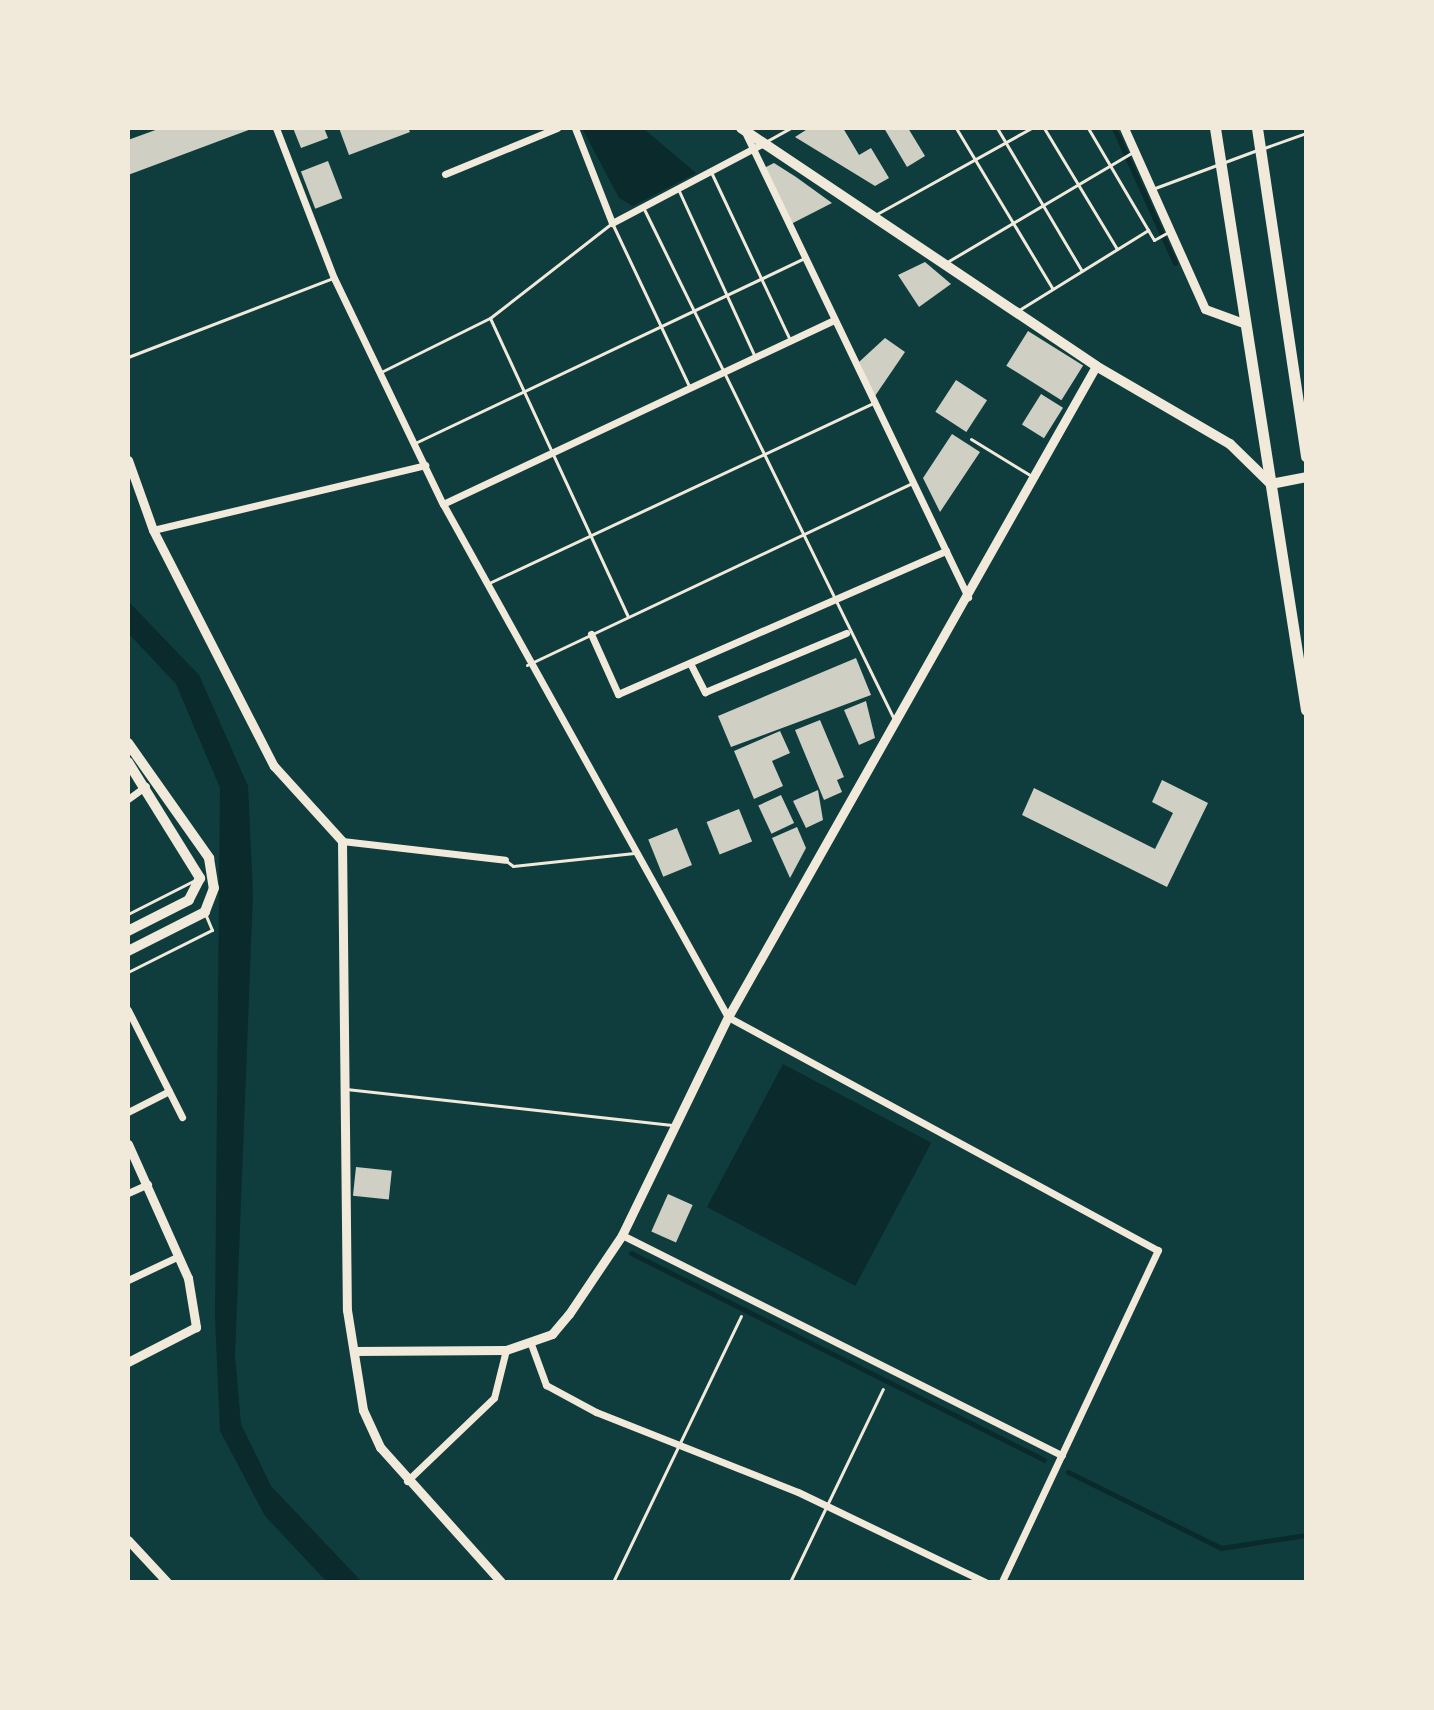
<!DOCTYPE html>
<html>
<head>
<meta charset="utf-8">
<style>
  body { margin:0 }
  #map { position:relative; width:1434px; height:1710px; overflow:hidden; background:#0f3d3e; font-family:"Source Serif 4",serif }
  div>[style] { position:absolute }
  .water>* { inset:0; background:#0a2a2b; transform-origin:0 0 }
  .stream>* { height:5px; margin:-2.5px; padding:0 2.5px; transform-origin:2.5px; border-radius:2.5px; background:#0a2a2b }
  .building>* { inset:0; background:#cfcfc3; transform-origin:0 0 }
  .service>* { height:3px; margin:-1.5px; padding:0 1.5px; transform-origin:1.5px; border-radius:1.5px; background:#f1e9da }
  .minor>* { height:7px; margin:-3.5px; padding:0 3.5px; transform-origin:3.5px; border-radius:3.5px; background:#f1e9da }
  .tertiary>* { height:9px; margin:-4.5px; padding:0 4.5px; transform-origin:4.5px; border-radius:4.5px; background:#f1e9da }
  .secondary>* { height:10px; margin:-5px; padding:0 5px; transform-origin:5px; border-radius:5px; background:#f1e9da }
  .primary>* { height:11px; margin:-5.5px; padding:0 5.5px; transform-origin:5.5px; border-radius:5.5px; background:#f1e9da }
  span { translate:-50% -50%; white-space:nowrap; text-align:center; line-height:1.15; -webkit-text-stroke:8px #f1e9da; paint-order:stroke }
  .frame { position:absolute; inset:0; border:130px solid #f1e9da; pointer-events:none }
</style>
</head>
<body>
<div id="map">
  <div class="water">
    <div style="clip-path:polygon(582px 128px,643px 128px,696px 173px,633px 206px,619px 198px)"></div>
    <div style="clip-path:polygon(128px 601px,199px 675px,248px 786px,253px 894px,235px 1356px,241px 1424px,271px 1486px,362px 1582px,327px 1582px,265px 1516px,220px 1431px,215px 1317px,220px 788px,176px 684px,128px 633px)"></div>
    <div style="left:783px;top:1064px;width:168px;height:162px;rotate:28deg"></div>
  </div>
  <div class="stream">
    <div style="left:1114px;top:128px;width:148px;rotate:65.7deg"></div>
    <div style="left:631px;top:1253px;width:462px;rotate:26.6deg"></div>
    <div style="left:1068px;top:1472px;width:171px;rotate:26.4deg"></div>
    <div style="left:1221px;top:1548px;width:86px;rotate:-8.7deg"></div>
  </div>
  <div class="building">
    <div style="clip-path:polygon(161px 128px,254px 128px,128px 175px,128px 140px)"></div>
    <div style="clip-path:polygon(293px 128px,324px 128px,328px 138px,301px 148px)"></div>
    <div style="clip-path:polygon(339px 128px,408px 128px,410px 132px,349px 155px)"></div>
    <div style="clip-path:polygon(809px 128px,843px 128px,859px 155px,871px 148px,889px 178px,875px 186px,795px 137px)"></div>
    <div style="clip-path:polygon(884px 128px,908px 128px,925px 156px,907px 167px)"></div>
    <div style="left:328px;top:161px;width:40px;height:29px;rotate:69deg"></div>
    <div style="clip-path:polygon(774px 163px,796px 177px,832px 203px,791px 224px,764px 168px)"></div>
    <div style="clip-path:polygon(925px 262px,951px 284px,919px 307px,898px 275px)"></div>
    <div style="left:1028px;top:331px;width:65px;height:41px;rotate:32deg"></div>
    <div style="clip-path:polygon(885px 338px,905px 352px,875px 396px,859px 362px)"></div>
    <div style="left:956px;top:380px;width:37px;height:38px;rotate:33deg"></div>
    <div style="left:1041px;top:394px;width:26px;height:36px;rotate:32deg"></div>
    <div style="clip-path:polygon(952px 434px,980px 452px,940px 512px,923px 478px)"></div>
    <div style="clip-path:polygon(856px 658px,871px 695px,731px 747px,718px 716px)"></div>
    <div style="clip-path:polygon(866px 701px,875px 738px,859px 745px,844px 710px)"></div>
    <div style="clip-path:polygon(820px 720px,844px 777px,837px 780px,842px 792px,824px 800px,795px 730px)"></div>
    <div style="clip-path:polygon(780px 731px,790px 753px,772px 761px,783px 786px,754px 799px,734px 751px)"></div>
    <div style="clip-path:polygon(1162px 780px,1208px 803px,1167px 887px,1022px 815px,1034px 788px,1155px 849px,1173px 813px,1152px 802px)"></div>
    <div style="clip-path:polygon(818px 790px,823px 820px,806px 828px,793px 801px)"></div>
    <div style="left:781px;top:795px;width:31px;height:25px;rotate:65deg"></div>
    <div style="left:739px;top:809px;width:35px;height:35px;rotate:68deg"></div>
    <div style="clip-path:polygon(797px 827px,806px 848px,790px 878px,772px 838px)"></div>
    <div style="left:677px;top:828px;width:40px;height:31px;rotate:68deg"></div>
    <div style="left:356px;top:1167px;width:36px;height:29px;rotate:6deg"></div>
    <div style="left:668px;top:1194px;width:27px;height:41px;rotate:24deg"></div>
  </div>
  <div class="service">
    <div style="left:956px;top:128px;width:187px;rotate:59deg"></div>
    <div style="left:997px;top:128px;width:166px;rotate:59.3deg"></div>
    <div style="left:1044px;top:128px;width:141px;rotate:58.9deg"></div>
    <div style="left:1088px;top:128px;width:130px;rotate:59.5deg"></div>
    <div style="left:1154px;top:240px;width:18px;rotate:-29deg"></div>
    <div style="left:767px;top:141px;width:26px;rotate:-29deg"></div>
    <div style="left:1264px;top:148px;width:45px;rotate:-19.7deg"></div>
    <div style="left:711px;top:172px;width:183px;rotate:64.8deg"></div>
    <div style="left:1155px;top:188px;width:109px;rotate:-20.4deg"></div>
    <div style="left:679px;top:191px;width:180px;rotate:65.4deg"></div>
    <div style="left:643px;top:207px;width:568px;rotate:63.89deg"></div>
    <div style="left:875px;top:215px;width:179px;rotate:-29.1deg"></div>
    <div style="left:947px;top:262px;width:216px;rotate:-30.6deg"></div>
    <div style="left:1019px;top:310px;width:152px;rotate:-31.8deg"></div>
    <div style="left:490px;top:318px;width:328px;rotate:65.2deg"></div>
    <div style="left:128px;top:357px;width:220px;rotate:-21.1deg"></div>
    <div style="left:381px;top:372px;width:122px;rotate:-26.4deg"></div>
    <div style="left:490px;top:318px;width:155px;rotate:-37.9deg"></div>
    <div style="left:612px;top:223px;width:180px;rotate:64.7deg"></div>
    <div style="left:971px;top:439px;width:69px;rotate:31.4deg"></div>
    <div style="left:415px;top:443px;width:432px;rotate:-25.4deg"></div>
    <div style="left:489px;top:583px;width:424px;rotate:-25.1deg"></div>
    <div style="left:527px;top:665px;width:424px;rotate:-25.3deg"></div>
    <div style="left:505px;top:860px;width:10px;rotate:37deg"></div>
    <div style="left:513px;top:866px;width:122px;rotate:-6.1deg"></div>
    <div style="left:128px;top:914px;width:73px;rotate:-26.9deg"></div>
    <div style="left:128px;top:972px;width:94px;rotate:-26.6deg"></div>
    <div style="left:212px;top:930px;width:15px;rotate:-113deg"></div>
    <div style="left:346px;top:1089px;width:328px;rotate:6.3deg"></div>
    <div style="left:613px;top:1582px;width:295px;rotate:-64.3deg"></div>
    <div style="left:790px;top:1582px;width:214px;rotate:-64.3deg"></div>
  </div>
  <div class="minor">
    <div style="left:276px;top:128px;width:161px;rotate:68.9deg"></div>
    <div style="left:334px;top:278px;width:251px;rotate:64.3deg"></div>
    <div style="left:575px;top:128px;width:102px;rotate:68.7deg"></div>
    <div style="left:612px;top:223px;width:172px;rotate:-27.8deg"></div>
    <div style="left:745px;top:132px;width:516px;rotate:64.38deg"></div>
    <div style="left:445px;top:174px;width:121px;rotate:-22.3deg"></div>
    <div style="left:834px;top:320px;width:432px;rotate:154.8deg"></div>
    <div style="left:443px;top:504px;width:587px;rotate:60.95deg"></div>
    <div style="left:728px;top:1017px;width:489px;rotate:28.5deg"></div>
    <div style="left:1158px;top:1250px;width:367px;rotate:115.2deg"></div>
    <div style="left:153px;top:530px;width:280px;rotate:-13.4deg"></div>
    <div style="left:591px;top:634px;width:66px;rotate:65.8deg"></div>
    <div style="left:618px;top:694px;width:358px;rotate:-23.6deg"></div>
    <div style="left:690px;top:663px;width:33px;rotate:63deg"></div>
    <div style="left:705px;top:692px;width:153px;rotate:-22.7deg"></div>
    <div style="left:128px;top:799px;width:22px;rotate:-36deg"></div>
    <div style="left:342px;top:841px;width:164px;rotate:6.6deg"></div>
    <div style="left:128px;top:1010px;width:120px;rotate:63.2deg"></div>
    <div style="left:128px;top:1112px;width:46px;rotate:-27.1deg"></div>
    <div style="left:128px;top:1193px;width:22px;rotate:-24deg"></div>
    <div style="left:622px;top:1235px;width:492px;rotate:26.6deg"></div>
    <div style="left:128px;top:1280px;width:56px;rotate:-25.2deg"></div>
    <div style="left:531px;top:1344px;width:44px;rotate:69.9deg"></div>
    <div style="left:546px;top:1385px;width:57px;rotate:28.4deg"></div>
    <div style="left:596px;top:1412px;width:217px;rotate:21.6deg"></div>
    <div style="left:798px;top:1492px;width:208px;rotate:25.7deg"></div>
    <div style="left:407px;top:1481px;width:120px;rotate:-43.7deg"></div>
    <div style="left:494px;top:1398px;width:49px;rotate:-76deg"></div>
  </div>
  <div class="tertiary">
    <div style="left:1124px;top:128px;width:198px;rotate:65.9deg"></div>
    <div style="left:1205px;top:309px;width:40px;rotate:20.2deg"></div>
    <div style="left:128px;top:460px;width:74px;rotate:70.3deg"></div>
    <div style="left:153px;top:530px;width:265px;rotate:62.9deg"></div>
    <div style="left:274px;top:766px;width:101px;rotate:47.8deg"></div>
    <div style="left:342px;top:841px;width:469px;rotate:89.4deg"></div>
    <div style="left:347px;top:1310px;width:101px;rotate:80.9deg"></div>
    <div style="left:363px;top:1410px;width:41px;rotate:65.3deg"></div>
    <div style="left:380px;top:1447px;width:181px;rotate:48.1deg"></div>
    <div style="left:128px;top:1144px;width:147px;rotate:65.9deg"></div>
    <div style="left:188px;top:1278px;width:50px;rotate:80.7deg"></div>
    <div style="left:196px;top:1327px;width:76px;rotate:152.8deg"></div>
    <div style="left:354px;top:1351px;width:152px;rotate:-0.4deg"></div>
    <div style="left:506px;top:1350px;width:49px;rotate:-19.2deg"></div>
    <div style="left:552px;top:1334px;width:26px;rotate:-50deg"></div>
    <div style="left:569px;top:1314px;width:95px;rotate:-56.1deg"></div>
    <div style="left:622px;top:1235px;width:242px;rotate:-64.1deg"></div>
    <div style="left:728px;top:1017px;width:748px;rotate:-60.52deg"></div>
    <div style="left:128px;top:1540px;width:57px;rotate:47.1deg"></div>
  </div>
  <div class="secondary">
    <div style="left:741px;top:128px;width:427px;rotate:33.8deg"></div>
    <div style="left:1096px;top:366px;width:155px;rotate:30.2deg"></div>
    <div style="left:1230px;top:444px;width:57px;rotate:44.3deg"></div>
    <div style="left:1271px;top:484px;width:36px;rotate:-11deg"></div>
    <div style="left:128px;top:743px;width:141px;rotate:54.8deg"></div>
    <div style="left:209px;top:858px;width:30px;rotate:81deg"></div>
    <div style="left:214px;top:888px;width:26px;rotate:111deg"></div>
    <div style="left:205px;top:912px;width:86px;rotate:153.1deg"></div>
    <div style="left:128px;top:762px;width:137px;rotate:58.2deg"></div>
    <div style="left:200px;top:878px;width:25px;rotate:117deg"></div>
    <div style="left:189px;top:900px;width:68px;rotate:153.1deg"></div>
  </div>
  <div class="primary">
    <div style="left:1215px;top:128px;width:589px;rotate:81.11deg"></div>
    <div style="left:1257px;top:128px;width:332px;rotate:81.5deg"></div>
  </div>
  <div class="frame"></div>
</div>
</body>
</html>
